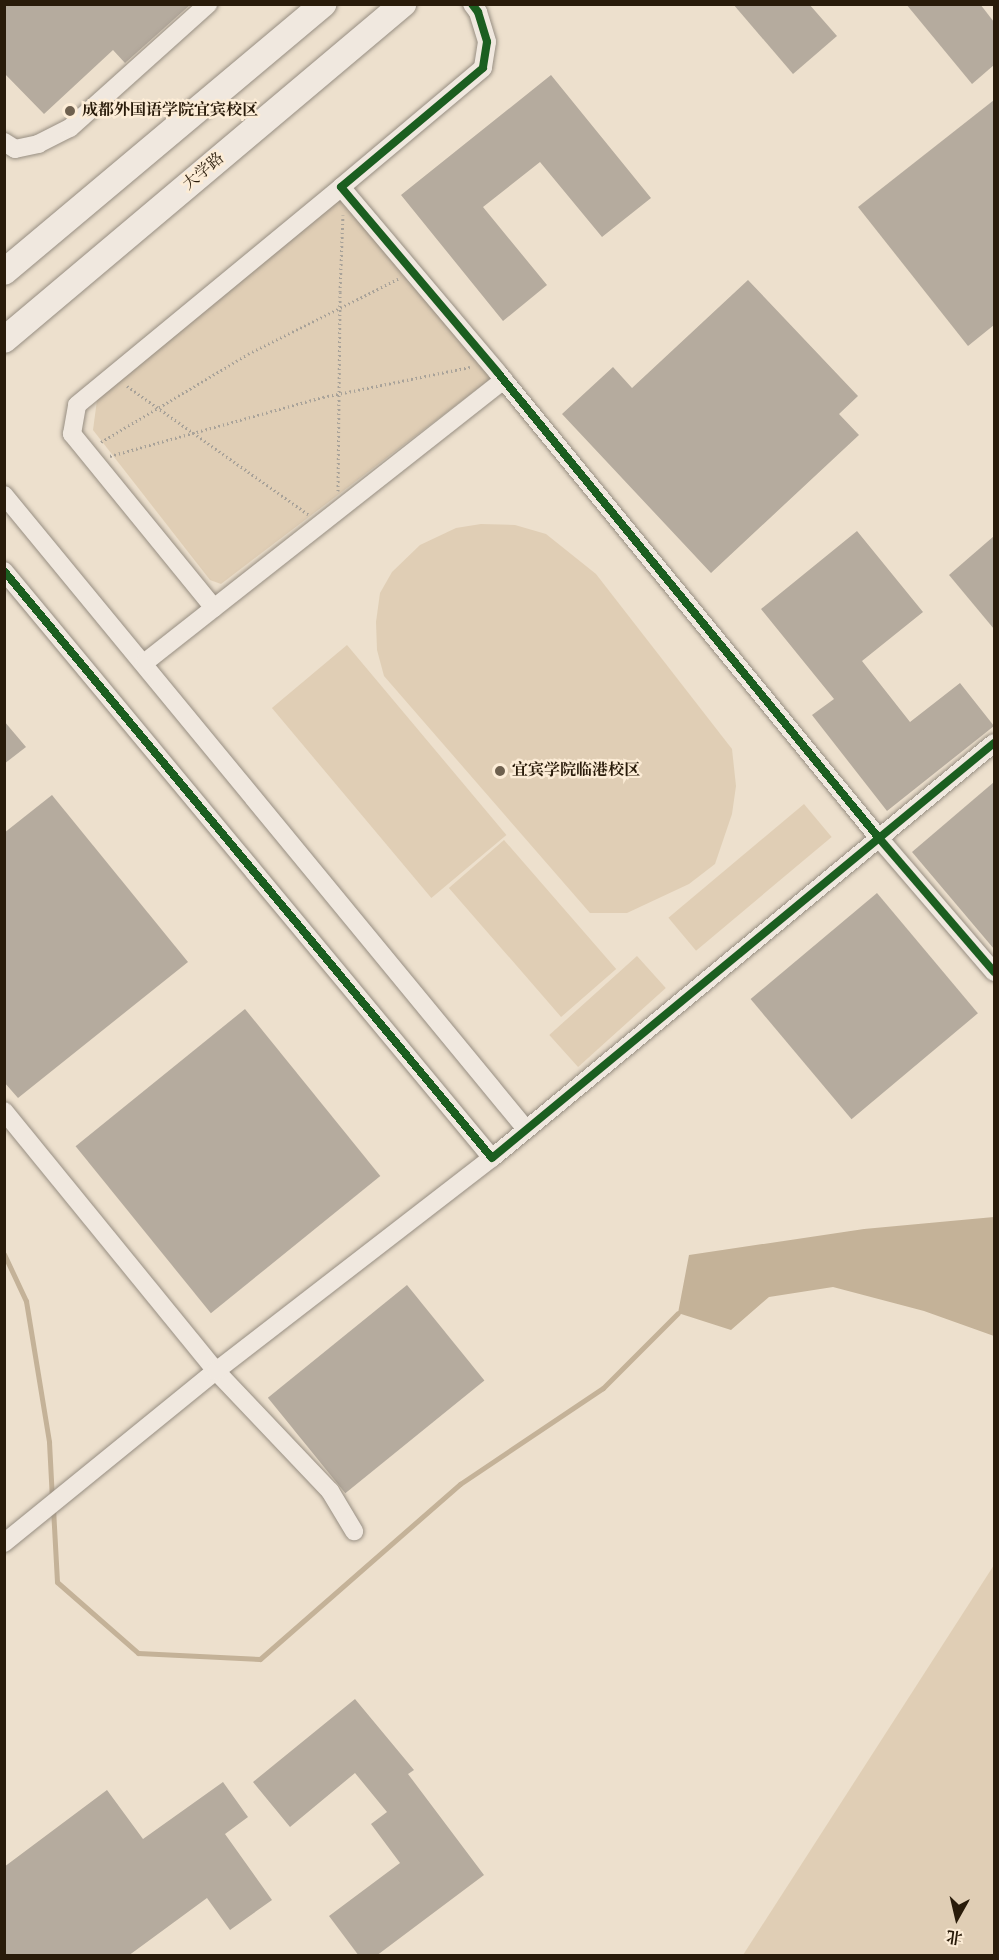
<!DOCTYPE html>
<html>
<head>
<meta charset="utf-8">
<style>
  body { margin:0 }
  #map { position:relative; width:999px; height:1960px; overflow:hidden; background:#ede0cd; font-family:"IM FELL English","Noto Serif SC",serif }
  div>[style] { position:absolute }
  .green>* { inset:0; background:#e0ceb5; transform-origin:0 0 }
  .water>* { inset:0; background:#c4b298 }
  .stream>* { height:5px; margin:-2.5px; padding:0 2.5px; transform-origin:2.5px; border-radius:2.5px; background:#c4b298 }
  .building>* { inset:0; background:#b5ab9e; transform-origin:0 0 }
  .path>* { height:3px; margin-top:-1.5px; transform-origin:0; background:repeating-linear-gradient(90deg,#a8a299 0 1.5px,transparent 0 4.5px) }
  .roads { filter:drop-shadow(0 0 2px #978e82) drop-shadow(0 0 2px #978e82) }
  .street>* { height:18px; margin:-9px; padding:0 9px; transform-origin:9px; border-radius:9px; background:#f0e8df }
  .secondary>* { height:26px; margin:-13px; padding:0 13px; transform-origin:13px; border-radius:13px; background:#f0e8df }
  .cycleway>* { height:8px; margin:-4px; padding:0 4px; transform-origin:4px; border-radius:4px; background:#1b5e20 }
  .dots>* { width:16px; height:16px; translate:-50% -50%; box-sizing:border-box; border:3px solid #fcecd6; border-radius:50% }
  span { translate:-50% -50%; white-space:nowrap; text-align:center; line-height:1.15; -webkit-text-stroke:5px #fcecd6; paint-order:stroke }
  .poi-label { font-size:16px; color:#291b0a; font-weight:700 }
  .left { translate:0 -50%; text-align:left }
  .street-label { font-size:16px; color:#291b0a }
  .frame { position:absolute; inset:0; border:6px solid #291b0a; pointer-events:none }
  .north { position:absolute; left:927px; top:1888px; width:60px; height:60px; -webkit-text-stroke:4px #fcecd6; paint-order:stroke; rotate:188deg; font-size:16px; font-weight:700; line-height:24px; text-align:center; color:#291b0a }
  .north::after { content:''; display:block; margin:auto; width:21px; height:27px; background:#291b0a; clip-path:polygon(50% 0,100% 100%,50% 72%,0 100%) }
</style>
</head>
<body>
<div id="map">
  <div class="green">
    <div style="clip-path:polygon(341px 187px,498px 373px,221px 584px,210px 580px,93px 430px,97px 400px)"></div>
    <div style="clip-path:polygon(481px 524px,515px 525px,546px 534px,596px 574px,732px 749px,736px 786px,732px 814px,715px 864px,689px 884px,627px 913px,590px 913px,384px 676px,377px 650px,376px 622px,380px 593px,392px 572px,420px 545px,456px 528px)"></div>
    <div style="left:347px;top:645px;width:248px;height:98px;rotate:50deg"></div>
    <div style="left:804px;top:804px;width:43px;height:177px;rotate:50deg"></div>
    <div style="left:504px;top:840px;width:171px;height:73px;rotate:49deg"></div>
    <div style="left:637px;top:956px;width:43px;height:118px;rotate:48deg"></div>
    <div style="clip-path:polygon(994px 1565px,994px 1955px,743px 1955px)"></div>
  </div>
  <div class="water">
    <div style="clip-path:polygon(994px 1217px,994px 1336px,924px 1311px,833px 1287px,769px 1297px,731px 1330px,678px 1313px,689px 1255px,864px 1229px)"></div>
  </div>
  <div class="stream">
    <div style="left:4px;top:1254px;width:52px;rotate:64.9deg"></div>
    <div style="left:26px;top:1301px;width:143px;rotate:80.7deg"></div>
    <div style="left:49px;top:1442px;width:57px;rotate:87deg"></div>
    <div style="left:53px;top:1508px;width:74px;rotate:86.9deg"></div>
    <div style="left:57px;top:1582px;width:108px;rotate:41.2deg"></div>
    <div style="left:138px;top:1653px;width:122px;rotate:2.8deg"></div>
    <div style="left:260px;top:1659px;width:266px;rotate:-41.2deg"></div>
    <div style="left:460px;top:1484px;width:172px;rotate:-33.9deg"></div>
    <div style="left:603px;top:1388px;width:106px;rotate:-45deg"></div>
  </div>
  <div class="building">
    <div style="clip-path:polygon(4px 4px,191px 4px,125px 63px,113px 50px,44px 114px,4px 73px)"></div>
    <div style="clip-path:polygon(733px 4px,809px 4px,837px 36px,793px 74px)"></div>
    <div style="clip-path:polygon(906px 4px,980px 4px,994px 22px,994px 65px,972px 84px)"></div>
    <div style="clip-path:polygon(551px 75px,651px 198px,602px 237px,540px 162px,483px 207px,547px 285px,503px 321px,401px 195px)"></div>
    <div style="clip-path:polygon(994px 100px,994px 325px,968px 346px,858px 207px)"></div>
    <div style="clip-path:polygon(748px 280px,858px 396px,839px 414px,859px 435px,711px 573px,562px 414px,613px 367px,632px 388px)"></div>
    <div style="clip-path:polygon(857px 531px,923px 612px,862px 661px,910px 722px,960px 683px,994px 726px,887px 811px,812px 715px,834px 699px,761px 609px)"></div>
    <div style="clip-path:polygon(994px 536px,994px 629px,949px 575px)"></div>
    <div style="clip-path:polygon(4px 721px,26px 747px,4px 764px)"></div>
    <div style="clip-path:polygon(994px 782px,994px 949px,912px 852px)"></div>
    <div style="clip-path:polygon(52px 795px,188px 962px,18px 1098px,4px 1082px,4px 833px)"></div>
    <div style="left:877px;top:893px;width:157px;height:165px;rotate:50deg"></div>
    <div style="left:245px;top:1009px;width:215px;height:218px;rotate:51deg"></div>
    <div style="left:407px;top:1285px;width:123px;height:179px;rotate:51deg"></div>
    <div style="clip-path:polygon(355px 1699px,414px 1770px,408px 1774px,484px 1875px,376px 1956px,359px 1956px,329px 1916px,400px 1863px,371px 1824px,387px 1812px,355px 1773px,290px 1827px,253px 1782px)"></div>
    <div style="clip-path:polygon(223px 1782px,248px 1817px,225px 1834px,272px 1900px,230px 1930px,207px 1898px,128px 1956px,4px 1956px,4px 1867px,107px 1790px,143px 1839px)"></div>
  </div>
  <div class="path">
    <div style="left:127px;top:386px;width:222px;rotate:35.3deg"></div>
    <div style="left:101px;top:442px;width:171px;rotate:-30.9deg"></div>
    <div style="left:248px;top:354px;width:168px;rotate:-26.6deg"></div>
    <div style="left:110px;top:456px;width:221px;rotate:-15.5deg"></div>
    <div style="left:323px;top:397px;width:150px;rotate:-11.5deg"></div>
    <div style="left:338px;top:491px;width:199px;rotate:-89.4deg"></div>
    <div style="left:340px;top:292px;width:77px;rotate:-87.8deg"></div>
  </div>
  <div class="roads">
    <div class="street">
      <div style="left:472px;top:4px;width:10px;rotate:53deg"></div>
      <div style="left:478px;top:12px;width:31px;rotate:73deg"></div>
      <div style="left:487px;top:42px;width:26px;rotate:99deg"></div>
      <div style="left:483px;top:68px;width:185px;rotate:140deg"></div>
      <div style="left:341px;top:187px;width:243px;rotate:49.8deg"></div>
      <div style="left:498px;top:373px;width:600px;rotate:50.68deg"></div>
      <div style="left:878px;top:837px;width:178px;rotate:49.3deg"></div>
      <div style="left:4px;top:142px;width:13px;rotate:32deg"></div>
      <div style="left:15px;top:149px;width:24px;rotate:-12deg"></div>
      <div style="left:38px;top:144px;width:36px;rotate:-27deg"></div>
      <div style="left:70px;top:128px;width:186px;rotate:-41.9deg"></div>
      <div style="left:4px;top:495px;width:820px;rotate:50.54deg"></div>
      <div style="left:4px;top:571px;width:763px;rotate:50.26deg"></div>
      <div style="left:492px;top:1158px;width:651px;rotate:-39.58deg"></div>
      <div style="left:214px;top:608px;width:225px;rotate:-129.2deg"></div>
      <div style="left:72px;top:434px;width:29px;rotate:-80deg"></div>
      <div style="left:77px;top:405px;width:342px;rotate:-39.5deg"></div>
      <div style="left:144px;top:663px;width:458px;rotate:-38.2deg"></div>
      <div style="left:4px;top:1111px;width:335px;rotate:50.8deg"></div>
      <div style="left:216px;top:1371px;width:166px;rotate:46.5deg"></div>
      <div style="left:330px;top:1491px;width:47px;rotate:59deg"></div>
      <div style="left:4px;top:1543px;width:273px;rotate:-39.1deg"></div>
      <div style="left:216px;top:1371px;width:349px;rotate:-37.7deg"></div>
    </div>
    <div class="secondary">
      <div style="left:4px;top:272px;width:417px;rotate:-40deg"></div>
      <div style="left:4px;top:340px;width:522px;rotate:-40.1deg"></div>
    </div>
  </div>
  <div class="cycleway">
    <div style="left:472px;top:4px;width:10px;rotate:53deg"></div>
    <div style="left:478px;top:12px;width:31px;rotate:73deg"></div>
    <div style="left:487px;top:42px;width:26px;rotate:99deg"></div>
    <div style="left:483px;top:68px;width:185px;rotate:140deg"></div>
    <div style="left:341px;top:187px;width:243px;rotate:49.8deg"></div>
    <div style="left:498px;top:373px;width:600px;rotate:50.68deg"></div>
    <div style="left:878px;top:837px;width:178px;rotate:49.3deg"></div>
    <div style="left:4px;top:571px;width:763px;rotate:50.26deg"></div>
    <div style="left:492px;top:1158px;width:651px;rotate:-39.58deg"></div>
  </div>
  <div class="dots">
    <div style="left:70px;top:111px;background:#6e604e"></div>
    <div style="left:500px;top:771px;background:#6e604e"></div>
  </div>
  <div class="poi-label">
    <span class="left" style="left:82px;top:111px">成都外国语学院宜宾校区</span>
    <span class="left" style="left:512px;top:771px">宜宾学院临港校区</span>
  </div>
  <div class="street-label">
    <span style="left:204px;top:172px;rotate:-40deg">大学路</span>
  </div>
  <div class="frame"></div>
  <div class="north">北</div>
</div>
</body>
</html>
